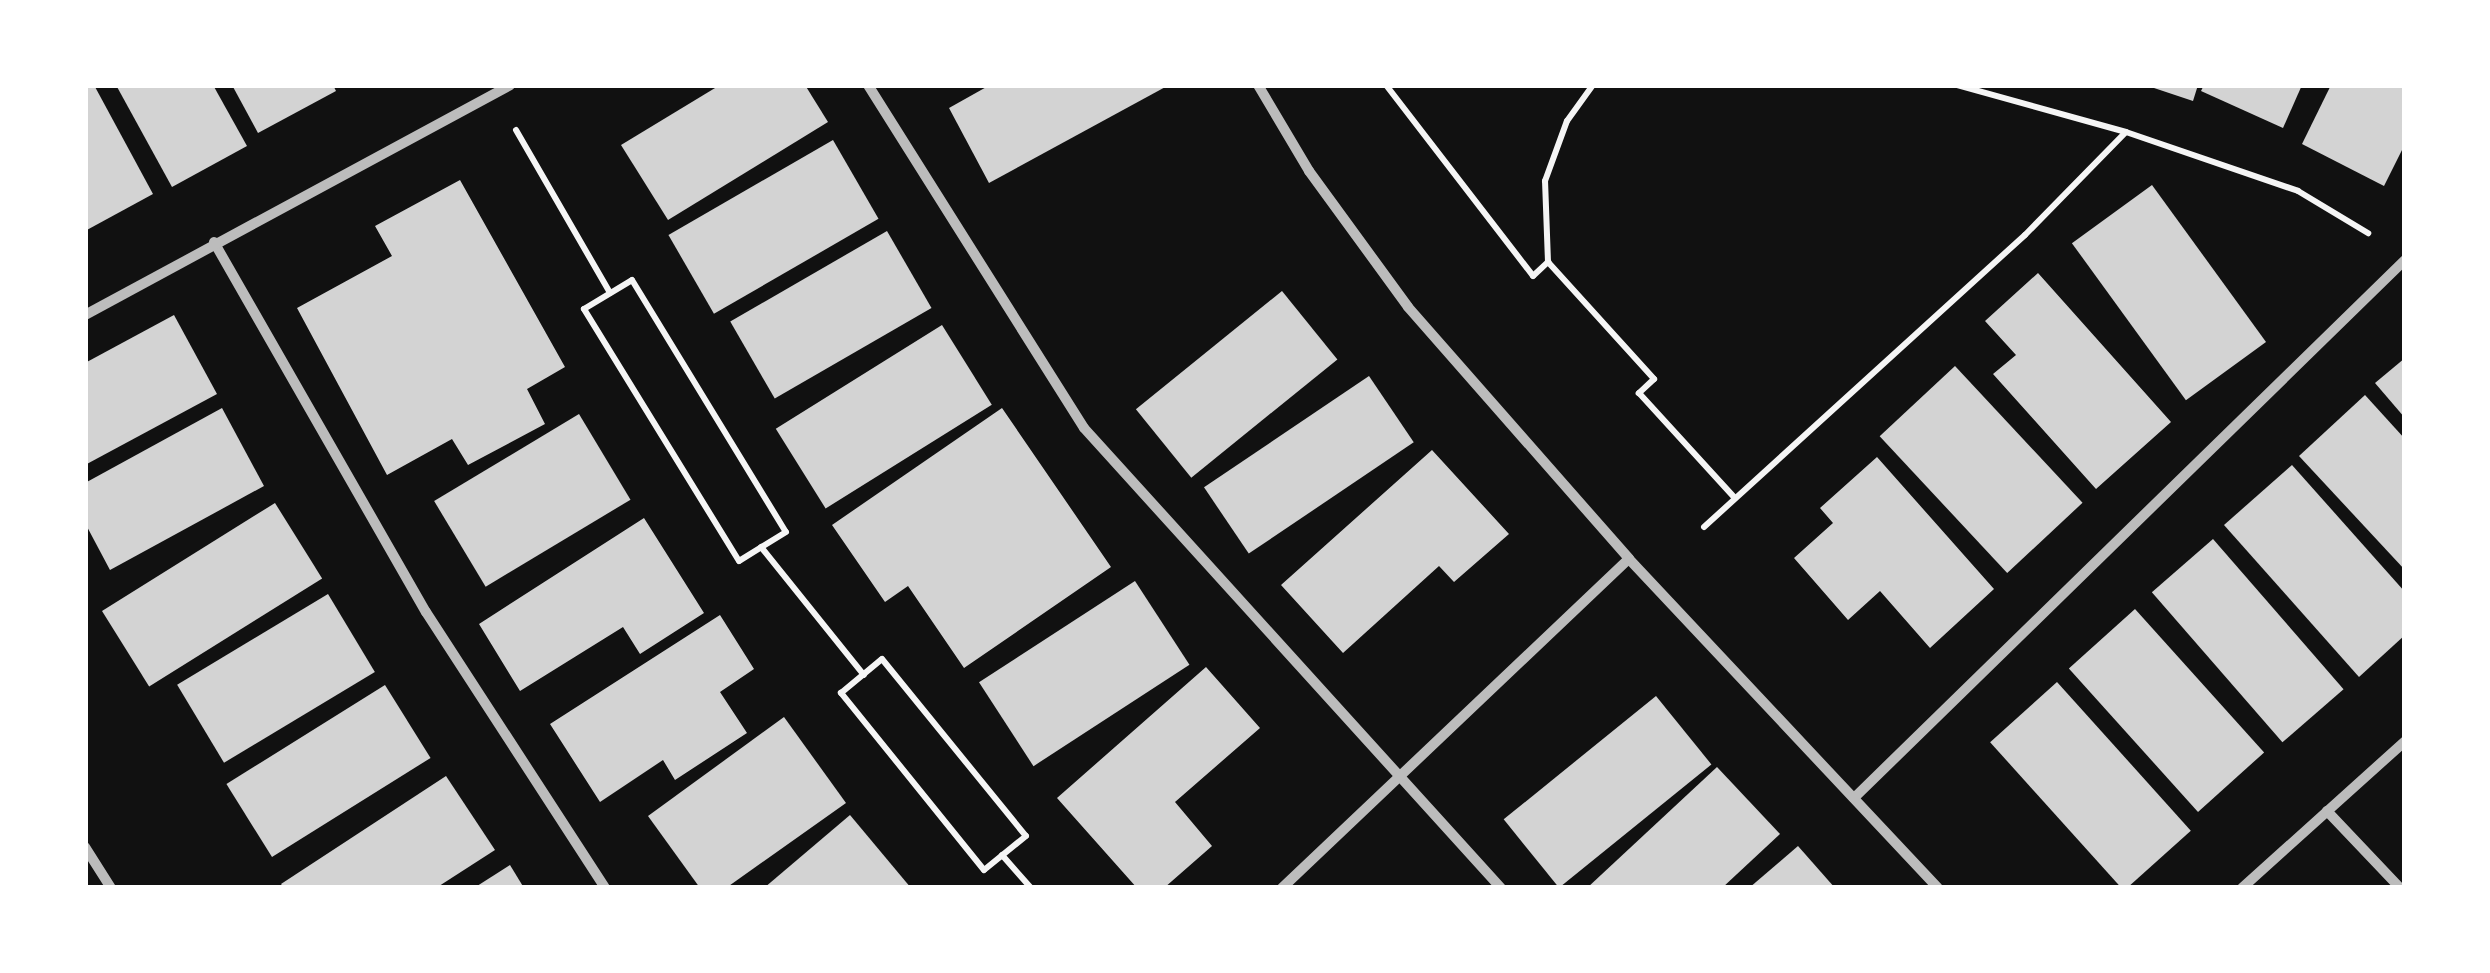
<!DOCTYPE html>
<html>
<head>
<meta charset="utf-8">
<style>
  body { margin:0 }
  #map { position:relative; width:2490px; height:973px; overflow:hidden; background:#111; font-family:"Golos Text",sans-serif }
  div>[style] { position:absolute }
  .building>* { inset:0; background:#d3d3d3; transform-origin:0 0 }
  .path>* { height:6px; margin:-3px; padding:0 3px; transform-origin:3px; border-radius:3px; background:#f5f5f5 }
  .minor>* { height:10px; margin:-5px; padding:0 5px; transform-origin:5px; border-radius:5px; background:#bcbcbc }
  span { translate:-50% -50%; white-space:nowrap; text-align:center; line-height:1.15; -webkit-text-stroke:8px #fff; paint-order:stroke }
  .frame { position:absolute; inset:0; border:88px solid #fff; pointer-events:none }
</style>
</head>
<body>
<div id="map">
  <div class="building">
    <div style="clip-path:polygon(85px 85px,94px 85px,153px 194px,85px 231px)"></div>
    <div style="clip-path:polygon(116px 85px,213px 85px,247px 146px,172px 187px)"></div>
    <div style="clip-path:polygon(232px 85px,333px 85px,336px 91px,258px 133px)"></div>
    <div style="clip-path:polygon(720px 85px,805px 85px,828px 122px,668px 220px,621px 145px)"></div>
    <div style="clip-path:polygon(990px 85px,1169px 85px,989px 183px,949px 108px)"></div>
    <div style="clip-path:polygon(2145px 85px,2198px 85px,2193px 101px)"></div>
    <div style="clip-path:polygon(2204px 85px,2302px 85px,2283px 128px,2201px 91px)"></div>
    <div style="clip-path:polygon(2331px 85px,2405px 85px,2405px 144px,2384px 186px,2302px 144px)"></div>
    <div style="left:833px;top:140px;width:91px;height:190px;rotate:60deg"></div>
    <div style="clip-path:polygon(460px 180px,565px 367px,527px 389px,545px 424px,468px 465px,452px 439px,387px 475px,297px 308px,392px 256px,375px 226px)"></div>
    <div style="left:2152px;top:185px;width:194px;height:99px;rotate:54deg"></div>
    <div style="left:887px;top:231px;width:89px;height:181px;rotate:60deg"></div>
    <div style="clip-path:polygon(2038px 273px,2171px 422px,2096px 489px,1993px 374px,2016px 355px,1985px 321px)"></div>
    <div style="left:1282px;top:291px;width:88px;height:188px;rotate:51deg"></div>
    <div style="clip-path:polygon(174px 315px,217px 394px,85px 465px,85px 363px)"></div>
    <div style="left:942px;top:325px;width:94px;height:196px;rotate:58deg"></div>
    <div style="clip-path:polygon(2405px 358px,2405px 418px,2375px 383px)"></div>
    <div style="left:1955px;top:366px;width:187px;height:103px;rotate:47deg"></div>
    <div style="left:1369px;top:376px;width:80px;height:199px;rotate:56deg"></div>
    <div style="clip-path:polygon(2365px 395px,2405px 439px,2405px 570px,2299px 456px)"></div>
    <div style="clip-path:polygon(222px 408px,264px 486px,110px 570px,85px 523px,85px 483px)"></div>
    <div style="clip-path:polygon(1002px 408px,1111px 567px,964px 668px,908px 586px,885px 602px,832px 525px)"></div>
    <div style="left:579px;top:414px;width:100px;height:169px;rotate:59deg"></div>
    <div style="clip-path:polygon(1432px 450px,1509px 534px,1454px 582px,1439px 566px,1343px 653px,1281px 585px)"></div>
    <div style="clip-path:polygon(1877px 457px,1994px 589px,1930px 648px,1880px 591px,1848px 620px,1794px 558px,1833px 523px,1820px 508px)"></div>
    <div style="clip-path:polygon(2292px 465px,2405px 592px,2405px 635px,2359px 677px,2224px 525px)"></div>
    <div style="left:275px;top:503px;width:89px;height:204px;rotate:58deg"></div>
    <div style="clip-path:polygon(644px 518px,704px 613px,640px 654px,623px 627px,520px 691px,479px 624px)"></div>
    <div style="left:2213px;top:539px;width:199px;height:81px;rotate:49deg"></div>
    <div style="left:1135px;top:581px;width:100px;height:186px;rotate:57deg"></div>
    <div style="left:328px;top:594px;width:91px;height:176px;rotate:59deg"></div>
    <div style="left:2135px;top:609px;width:193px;height:89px;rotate:48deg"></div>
    <div style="clip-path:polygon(720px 615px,754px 669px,720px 692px,747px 733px,675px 780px,663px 760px,600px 802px,550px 724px)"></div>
    <div style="clip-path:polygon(1206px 667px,1260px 728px,1175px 802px,1212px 846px,1164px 888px,1137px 888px,1057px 798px)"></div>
    <div style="left:2057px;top:682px;width:200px;height:90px;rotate:48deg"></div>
    <div style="left:385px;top:685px;width:86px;height:187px;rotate:58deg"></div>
    <div style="left:1656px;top:696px;width:88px;height:196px;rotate:51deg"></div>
    <div style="clip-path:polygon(784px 717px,846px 803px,726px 888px,700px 888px,648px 816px)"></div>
    <div style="clip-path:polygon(1717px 767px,1780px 834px,1722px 888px,1587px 888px)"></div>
    <div style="clip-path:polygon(446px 776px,495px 850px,436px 888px,284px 888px,281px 884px)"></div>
    <div style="clip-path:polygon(850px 815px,911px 888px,764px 888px)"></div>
    <div style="clip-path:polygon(1798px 846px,1835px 888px,1749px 888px)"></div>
    <div style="clip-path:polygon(510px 865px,524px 888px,474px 888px)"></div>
  </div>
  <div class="path">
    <div style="left:1386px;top:85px;width:241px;rotate:52.4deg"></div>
    <div style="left:1533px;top:276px;width:21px;rotate:-43deg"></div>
    <div style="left:1548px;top:262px;width:158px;rotate:47.8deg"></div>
    <div style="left:1654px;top:379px;width:21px;rotate:137deg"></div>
    <div style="left:1639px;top:393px;width:142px;rotate:47.6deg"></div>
    <div style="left:516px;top:130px;width:188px;rotate:60deg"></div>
    <div style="left:2126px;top:132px;width:182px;rotate:18.9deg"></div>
    <div style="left:2298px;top:191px;width:82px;rotate:31deg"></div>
    <div style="left:1548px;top:262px;width:81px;rotate:-92.1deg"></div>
    <div style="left:1545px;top:181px;width:64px;rotate:-69.9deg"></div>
    <div style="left:1567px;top:121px;width:44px;rotate:-54.2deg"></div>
    <div style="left:632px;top:280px;width:295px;rotate:58.6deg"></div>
    <div style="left:786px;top:532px;width:55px;rotate:148.3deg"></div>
    <div style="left:739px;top:561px;width:296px;rotate:-121.6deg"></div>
    <div style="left:584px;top:309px;width:56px;rotate:-31.1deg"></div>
    <div style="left:1704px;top:527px;width:434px;rotate:-42.3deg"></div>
    <div style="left:2025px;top:235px;width:144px;rotate:-45.6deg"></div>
    <div style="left:2126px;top:132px;width:175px;rotate:-164.5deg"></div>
    <div style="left:761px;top:547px;width:164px;rotate:51.2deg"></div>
    <div style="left:882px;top:659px;width:228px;rotate:50.9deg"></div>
    <div style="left:1026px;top:836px;width:54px;rotate:141deg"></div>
    <div style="left:984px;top:870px;width:228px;rotate:-128.9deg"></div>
    <div style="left:841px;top:693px;width:53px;rotate:-39.7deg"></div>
    <div style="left:1002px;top:855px;width:44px;rotate:48.7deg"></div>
  </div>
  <div class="minor">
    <div style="left:868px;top:85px;width:405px;rotate:57.8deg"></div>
    <div style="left:1084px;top:428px;width:621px;rotate:47.81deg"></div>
    <div style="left:1258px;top:85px;width:100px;rotate:59.3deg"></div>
    <div style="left:1309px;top:171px;width:168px;rotate:53.9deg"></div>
    <div style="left:1408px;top:307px;width:335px;rotate:48.7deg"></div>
    <div style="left:1629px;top:559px;width:451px;rotate:46.8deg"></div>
    <div style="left:214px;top:242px;width:426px;rotate:60.2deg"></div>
    <div style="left:426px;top:612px;width:329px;rotate:57deg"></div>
    <div style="left:85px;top:315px;width:483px;rotate:-28.4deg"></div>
    <div style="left:1854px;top:798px;width:770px;rotate:-44.32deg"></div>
    <div style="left:2327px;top:811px;width:106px;rotate:46.5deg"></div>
    <div style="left:85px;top:847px;width:49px;rotate:57.6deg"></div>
    <div style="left:1282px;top:888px;width:478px;rotate:-43.5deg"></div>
    <div style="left:2242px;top:888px;width:219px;rotate:-42deg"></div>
  </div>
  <div class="frame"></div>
</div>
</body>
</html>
